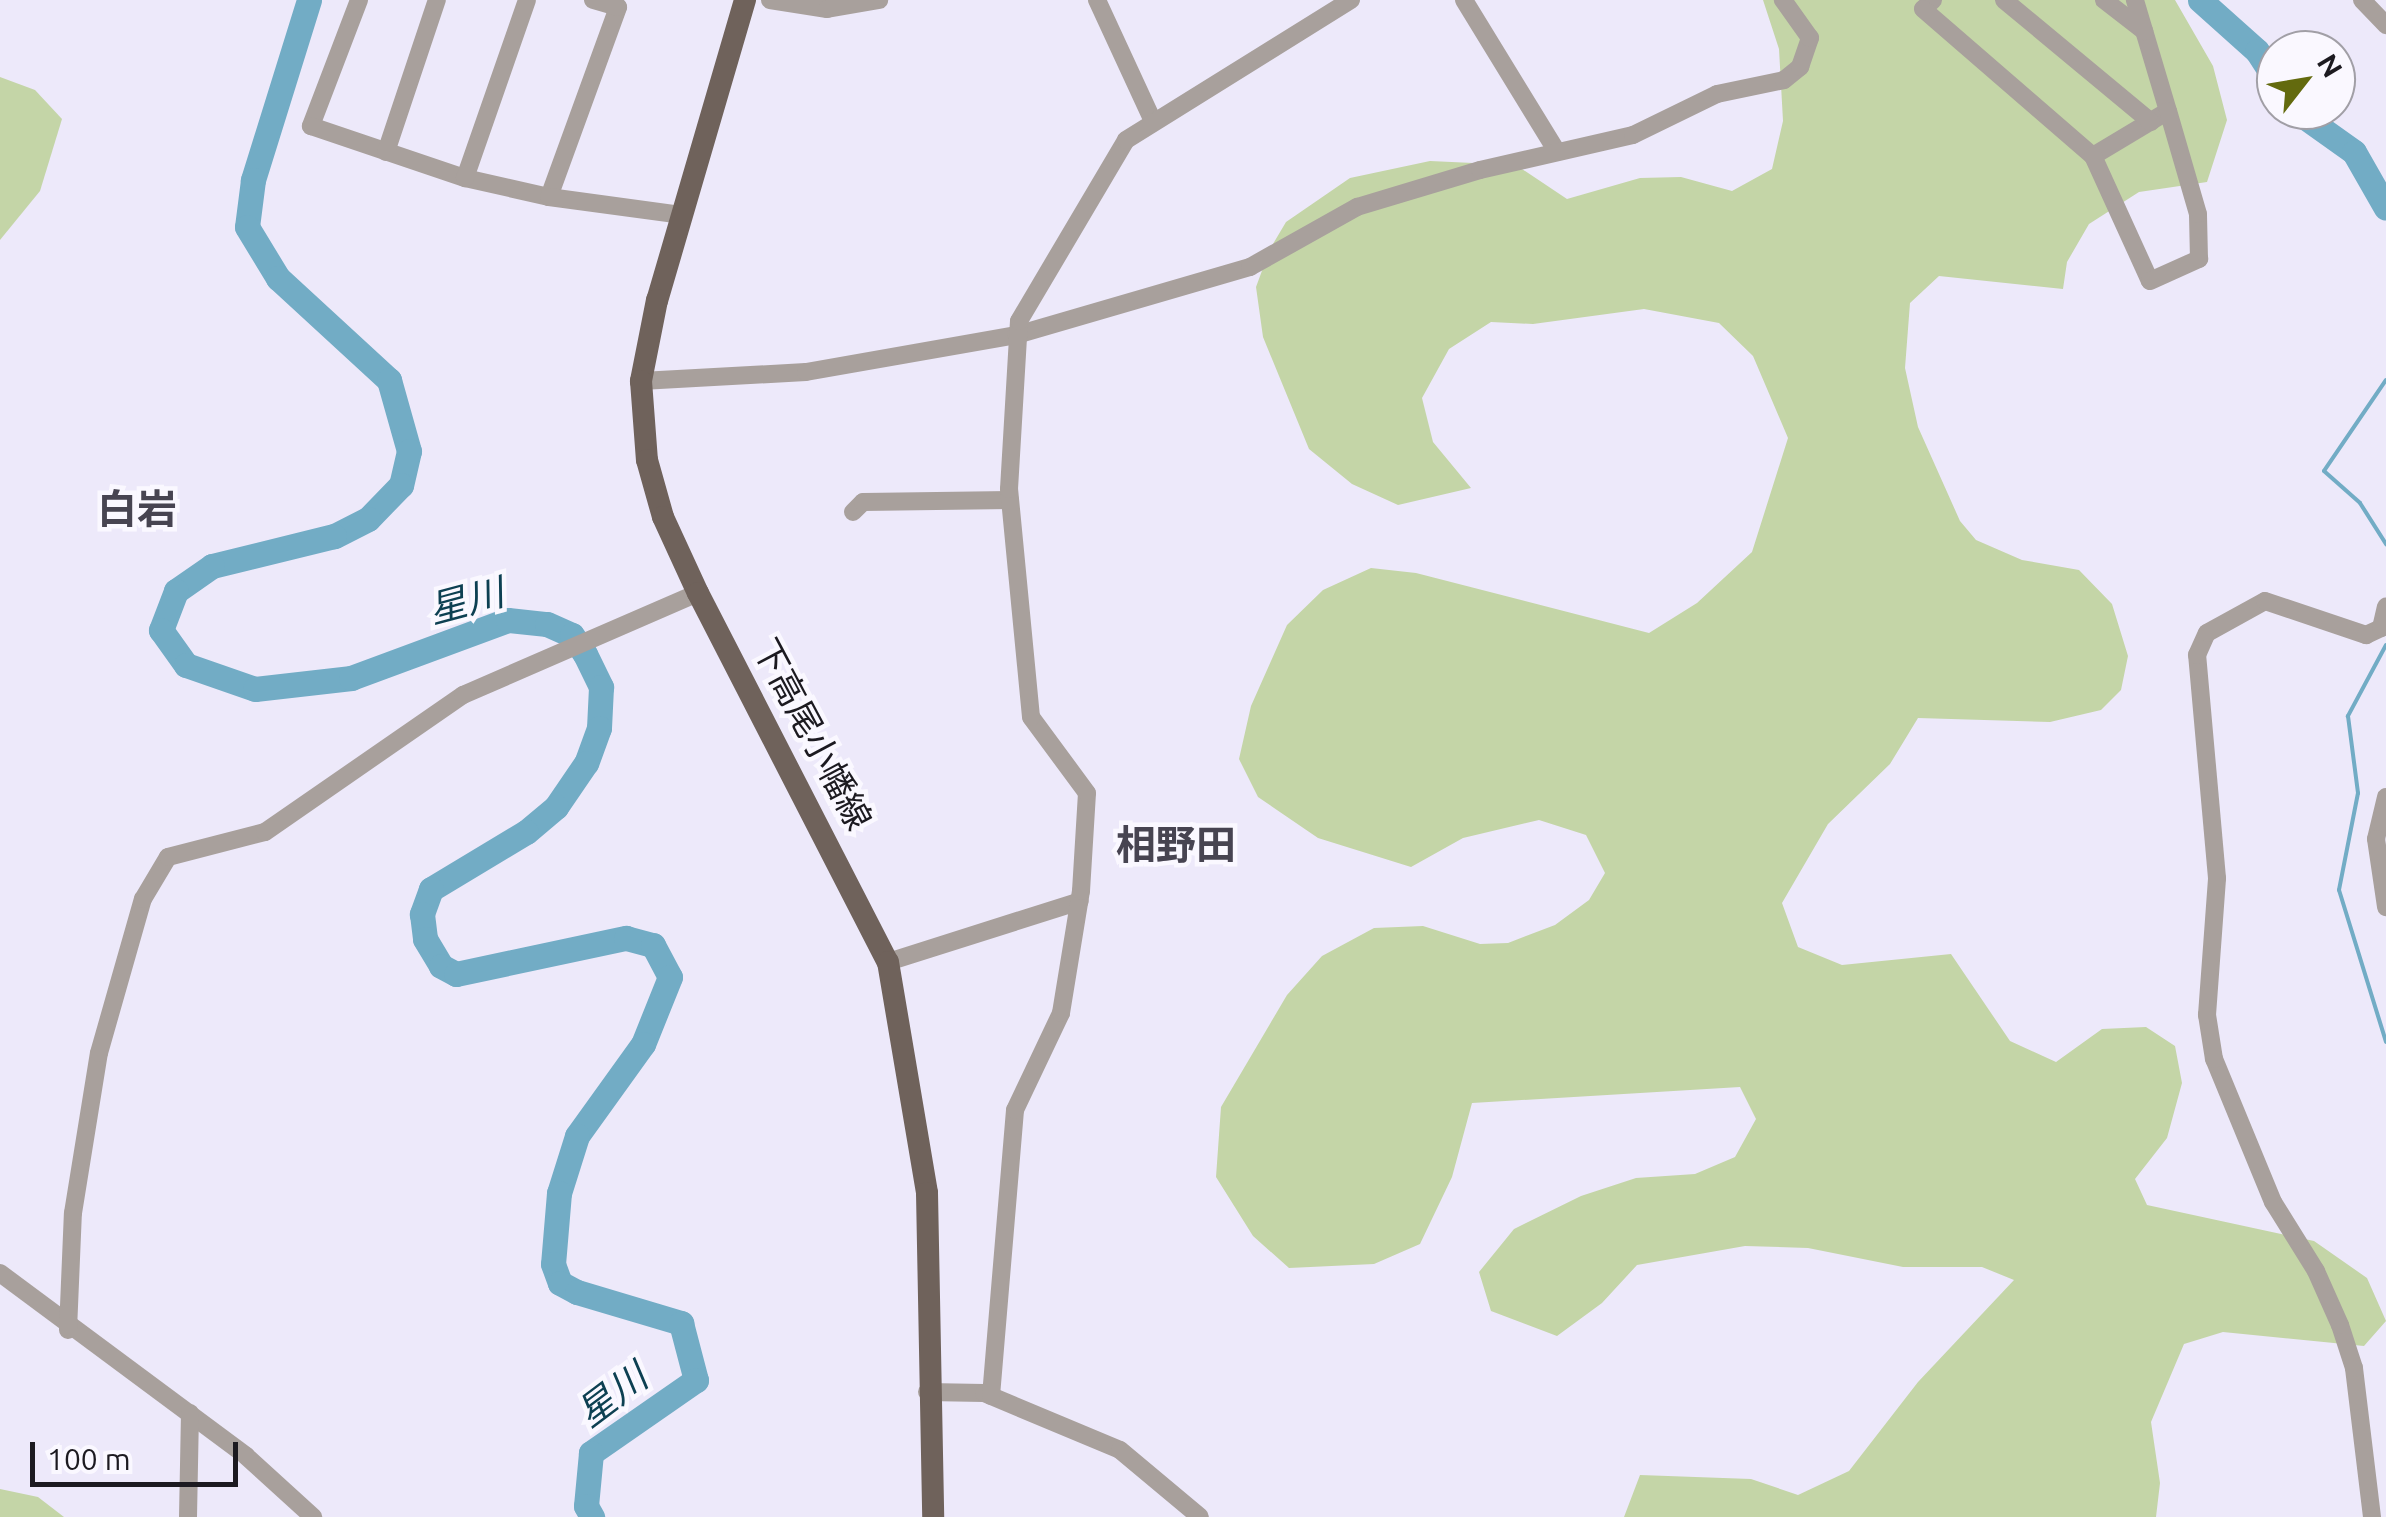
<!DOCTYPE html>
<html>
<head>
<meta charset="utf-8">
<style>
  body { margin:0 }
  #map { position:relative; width:2386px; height:1517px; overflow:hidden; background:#ede9fa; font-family:Ubuntu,"Noto Sans JP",sans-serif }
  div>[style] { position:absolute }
  .green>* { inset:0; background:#c4d5a7 }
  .stream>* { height:4px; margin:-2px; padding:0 2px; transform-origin:2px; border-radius:2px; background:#72acc5 }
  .river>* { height:25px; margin:-12.5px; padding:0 12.5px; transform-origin:12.5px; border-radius:12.5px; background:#72acc5 }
  .minor>* { height:18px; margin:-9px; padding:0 9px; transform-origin:9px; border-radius:9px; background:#a8a09c }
  .major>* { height:22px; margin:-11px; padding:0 11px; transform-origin:11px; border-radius:11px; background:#6f625b }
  span { translate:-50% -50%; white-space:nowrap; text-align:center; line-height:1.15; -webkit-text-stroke:9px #faf8ff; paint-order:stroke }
  .street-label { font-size:35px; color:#1c1a20 }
  .water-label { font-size:38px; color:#0d4052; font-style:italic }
  .quarter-label { font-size:40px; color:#474451; font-weight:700 }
  .north { position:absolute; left:2256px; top:30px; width:100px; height:100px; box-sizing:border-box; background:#faf8ff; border:2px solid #a19fa6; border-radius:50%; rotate:59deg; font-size:28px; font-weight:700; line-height:40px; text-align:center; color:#1c1a20 }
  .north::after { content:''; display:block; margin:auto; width:35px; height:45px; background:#636a0e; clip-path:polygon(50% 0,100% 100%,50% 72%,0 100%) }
  .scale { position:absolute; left:30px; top:1442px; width:208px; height:45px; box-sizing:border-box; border:5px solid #1c1a20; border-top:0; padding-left:12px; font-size:30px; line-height:35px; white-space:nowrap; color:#1c1a20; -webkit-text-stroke:8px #faf8ff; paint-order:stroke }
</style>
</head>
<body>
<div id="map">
  <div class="green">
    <div style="clip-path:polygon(1763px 0,2175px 0,2213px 66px,2227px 120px,2207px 182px,2139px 192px,2089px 224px,2067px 262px,2063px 289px,1939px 276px,1910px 303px,1905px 368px,1918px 427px,1960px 521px,1976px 540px,2022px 560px,2079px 570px,2112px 604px,2128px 656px,2121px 690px,2101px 710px,2050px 722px,1918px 718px,1890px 764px,1828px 824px,1782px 903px,1798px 947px,1842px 965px,1951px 954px,2010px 1041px,2056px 1062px,2102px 1029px,2146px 1027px,2175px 1046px,2182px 1083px,2167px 1138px,2135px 1179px,2147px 1205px,2314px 1241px,2367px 1278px,2386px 1321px,2364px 1346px,2223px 1332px,2184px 1344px,2151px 1422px,2160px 1483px,2156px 1517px,1624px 1517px,1640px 1475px,1751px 1479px,1798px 1495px,1849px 1471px,1918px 1382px,2014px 1280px,1982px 1267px,1903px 1267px,1808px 1248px,1745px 1246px,1637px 1265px,1602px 1303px,1557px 1336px,1491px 1311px,1479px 1272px,1514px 1229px,1581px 1196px,1636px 1178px,1695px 1174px,1735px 1157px,1756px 1119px,1740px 1087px,1472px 1103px,1452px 1177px,1420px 1244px,1374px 1264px,1289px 1268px,1253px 1236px,1216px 1177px,1221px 1107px,1287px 995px,1322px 956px,1374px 928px,1423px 926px,1480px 944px,1508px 943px,1555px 925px,1589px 900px,1605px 873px,1586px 835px,1539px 820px,1463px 838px,1411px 867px,1318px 838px,1258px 797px,1239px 759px,1251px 706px,1287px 625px,1323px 590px,1371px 568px,1416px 573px,1649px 633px,1697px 603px,1752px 552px,1788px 438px,1753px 356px,1719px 323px,1644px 309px,1533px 324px,1491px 322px,1449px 349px,1422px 398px,1433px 442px,1471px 488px,1398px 505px,1352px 484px,1309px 449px,1263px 337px,1256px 287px,1270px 249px,1286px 222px,1350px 178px,1430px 161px,1516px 165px,1567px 199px,1640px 178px,1681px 177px,1732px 191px,1772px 169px,1783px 121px,1779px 49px)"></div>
    <div style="clip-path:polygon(0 77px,35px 90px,62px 119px,40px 191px,0 240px)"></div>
    <div style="clip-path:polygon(0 1489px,38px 1497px,64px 1517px,0 1517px)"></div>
  </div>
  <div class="stream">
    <div style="left:2386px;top:380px;width:110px;rotate:124.3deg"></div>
    <div style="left:2324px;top:471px;width:48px;rotate:41.6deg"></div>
    <div style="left:2360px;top:503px;width:49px;rotate:57.6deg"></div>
    <div style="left:2386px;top:645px;width:81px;rotate:118.2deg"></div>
    <div style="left:2348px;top:716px;width:78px;rotate:82.6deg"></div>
    <div style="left:2358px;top:793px;width:99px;rotate:101.1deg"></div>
    <div style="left:2339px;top:890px;width:159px;rotate:72.8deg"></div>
  </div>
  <div class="river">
    <div style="left:309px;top:0;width:189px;rotate:107.3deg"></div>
    <div style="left:253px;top:180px;width:47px;rotate:97.3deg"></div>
    <div style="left:247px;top:227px;width:60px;rotate:58.7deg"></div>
    <div style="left:278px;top:278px;width:151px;rotate:42.6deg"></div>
    <div style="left:389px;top:380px;width:74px;rotate:74.3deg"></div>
    <div style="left:409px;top:451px;width:35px;rotate:103deg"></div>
    <div style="left:401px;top:485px;width:47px;rotate:134.1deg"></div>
    <div style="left:368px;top:519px;width:38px;rotate:153deg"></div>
    <div style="left:334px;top:536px;width:126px;rotate:166.2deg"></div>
    <div style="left:212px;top:566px;width:44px;rotate:145.2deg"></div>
    <div style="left:176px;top:591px;width:42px;rotate:111deg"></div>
    <div style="left:161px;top:630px;width:43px;rotate:54.5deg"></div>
    <div style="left:186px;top:665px;width:73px;rotate:19.2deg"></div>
    <div style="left:255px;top:689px;width:97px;rotate:-6.5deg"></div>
    <div style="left:351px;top:678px;width:167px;rotate:-20.3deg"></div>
    <div style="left:508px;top:620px;width:39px;rotate:6deg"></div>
    <div style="left:547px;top:624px;width:27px;rotate:24deg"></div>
    <div style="left:572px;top:635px;width:23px;rotate:56deg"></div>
    <div style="left:585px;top:654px;width:37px;rotate:64deg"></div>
    <div style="left:601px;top:687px;width:41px;rotate:92.8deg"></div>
    <div style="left:599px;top:728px;width:37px;rotate:110deg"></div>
    <div style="left:586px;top:763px;width:53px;rotate:124.3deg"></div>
    <div style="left:556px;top:807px;width:39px;rotate:140deg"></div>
    <div style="left:526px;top:832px;width:111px;rotate:149deg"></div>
    <div style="left:431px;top:889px;width:27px;rotate:110deg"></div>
    <div style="left:422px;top:914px;width:25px;rotate:83deg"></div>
    <div style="left:425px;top:939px;width:31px;rotate:59deg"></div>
    <div style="left:441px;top:966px;width:17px;rotate:28deg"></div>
    <div style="left:456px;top:974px;width:174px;rotate:-12deg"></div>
    <div style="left:626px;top:938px;width:28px;rotate:15deg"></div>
    <div style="left:653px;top:945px;width:36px;rotate:62deg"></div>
    <div style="left:670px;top:977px;width:72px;rotate:111.9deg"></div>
    <div style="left:643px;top:1044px;width:113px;rotate:125.7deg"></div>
    <div style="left:577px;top:1136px;width:60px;rotate:107.5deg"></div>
    <div style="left:559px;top:1193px;width:71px;rotate:94.8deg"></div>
    <div style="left:553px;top:1264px;width:20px;rotate:70deg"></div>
    <div style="left:560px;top:1283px;width:19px;rotate:28deg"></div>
    <div style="left:577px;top:1292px;width:109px;rotate:16.6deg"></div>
    <div style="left:681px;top:1323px;width:59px;rotate:75.3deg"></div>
    <div style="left:696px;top:1380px;width:128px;rotate:145.2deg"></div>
    <div style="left:591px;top:1453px;width:53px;rotate:95.4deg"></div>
    <div style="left:586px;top:1506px;width:13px;rotate:61deg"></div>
    <div style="left:2200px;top:0;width:76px;rotate:41.8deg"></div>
    <div style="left:2257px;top:51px;width:35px;rotate:57deg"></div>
    <div style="left:2295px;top:110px;width:72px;rotate:35.4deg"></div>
    <div style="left:2354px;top:152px;width:64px;rotate:60.3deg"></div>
  </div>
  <div class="minor">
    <div style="left:359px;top:0;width:135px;rotate:110.9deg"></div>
    <div style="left:311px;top:126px;width:163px;rotate:18.7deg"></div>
    <div style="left:465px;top:178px;width:86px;rotate:12.7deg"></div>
    <div style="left:549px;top:197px;width:202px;rotate:-70deg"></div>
    <div style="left:618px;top:7px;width:26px;rotate:-164deg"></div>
    <div style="left:770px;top:0;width:58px;rotate:9deg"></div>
    <div style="left:827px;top:9px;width:53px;rotate:-9.8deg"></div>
    <div style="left:1097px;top:0;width:133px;rotate:65.2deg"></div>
    <div style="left:1464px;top:0;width:178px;rotate:58.5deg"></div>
    <div style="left:1933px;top:0;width:13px;rotate:138deg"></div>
    <div style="left:1923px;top:9px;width:225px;rotate:40.9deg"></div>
    <div style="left:2093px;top:156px;width:87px;rotate:-31deg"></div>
    <div style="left:2168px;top:111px;width:116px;rotate:-106.6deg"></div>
    <div style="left:2004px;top:0;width:191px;rotate:39.7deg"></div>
    <div style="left:2104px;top:0;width:51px;rotate:37.8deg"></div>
    <div style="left:2362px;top:0;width:35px;rotate:46deg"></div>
    <div style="left:386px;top:152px;width:160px;rotate:-71.5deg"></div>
    <div style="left:2093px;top:156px;width:137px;rotate:65.5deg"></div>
    <div style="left:2150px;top:281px;width:54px;rotate:-24.2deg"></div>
    <div style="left:2199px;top:259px;width:45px;rotate:-91.3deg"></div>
    <div style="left:2198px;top:214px;width:107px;rotate:-106.2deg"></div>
    <div style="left:465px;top:178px;width:188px;rotate:-70.8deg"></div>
    <div style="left:549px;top:197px;width:135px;rotate:7.7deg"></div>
    <div style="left:641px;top:381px;width:165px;rotate:-3.1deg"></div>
    <div style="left:806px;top:372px;width:213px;rotate:-10deg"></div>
    <div style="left:1016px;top:335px;width:244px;rotate:-16.2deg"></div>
    <div style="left:1250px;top:267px;width:123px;rotate:-29.3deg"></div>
    <div style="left:1357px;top:207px;width:128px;rotate:-16.7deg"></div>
    <div style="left:1480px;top:170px;width:157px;rotate:-12.9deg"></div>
    <div style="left:1633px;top:135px;width:93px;rotate:-26deg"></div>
    <div style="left:1717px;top:94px;width:68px;rotate:-11.8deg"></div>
    <div style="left:1784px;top:80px;width:21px;rotate:-39deg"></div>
    <div style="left:1800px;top:67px;width:31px;rotate:-71deg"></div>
    <div style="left:1810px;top:38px;width:47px;rotate:-125.4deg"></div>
    <div style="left:853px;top:512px;width:14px;rotate:-45deg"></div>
    <div style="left:863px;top:502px;width:147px;rotate:-0.8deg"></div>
    <div style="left:2386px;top:797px;width:43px;rotate:103.4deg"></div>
    <div style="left:2376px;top:839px;width:69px;rotate:81.6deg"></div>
    <div style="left:888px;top:962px;width:201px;rotate:-17.6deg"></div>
    <div style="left:0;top:1273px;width:307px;rotate:36.6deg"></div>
    <div style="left:246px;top:1456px;width:91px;rotate:42.3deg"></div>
    <div style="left:68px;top:1330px;width:117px;rotate:-87.6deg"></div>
    <div style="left:73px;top:1213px;width:162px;rotate:-80.8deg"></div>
    <div style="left:99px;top:1053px;width:160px;rotate:-74.1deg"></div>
    <div style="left:143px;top:899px;width:49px;rotate:-59.2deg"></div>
    <div style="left:168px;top:857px;width:100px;rotate:-14.5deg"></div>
    <div style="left:265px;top:832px;width:241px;rotate:-34.7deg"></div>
    <div style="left:463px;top:695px;width:256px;rotate:-23.5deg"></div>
    <div style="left:927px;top:1392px;width:57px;rotate:1deg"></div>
    <div style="left:984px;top:1393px;width:147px;rotate:22.7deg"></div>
    <div style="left:1120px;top:1450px;width:104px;rotate:39.9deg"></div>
    <div style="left:991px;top:1396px;width:287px;rotate:-85.2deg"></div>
    <div style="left:1015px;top:1110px;width:107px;rotate:-64.6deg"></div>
    <div style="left:1061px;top:1013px;width:124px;rotate:-80.7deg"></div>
    <div style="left:1081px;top:891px;width:98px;rotate:-86.5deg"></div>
    <div style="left:1087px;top:793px;width:94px;rotate:-126.4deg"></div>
    <div style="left:1031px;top:717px;width:229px;rotate:-95.5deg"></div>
    <div style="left:1009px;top:489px;width:168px;rotate:-86.6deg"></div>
    <div style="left:1019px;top:321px;width:210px;rotate:-59.4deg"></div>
    <div style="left:1126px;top:140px;width:265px;rotate:-31.9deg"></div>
    <div style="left:188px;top:1517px;width:104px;rotate:-88.9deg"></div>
    <div style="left:2372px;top:1517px;width:150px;rotate:-96.9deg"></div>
    <div style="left:2354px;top:1368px;width:45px;rotate:-108deg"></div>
    <div style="left:2340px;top:1325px;width:59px;rotate:-114deg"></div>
    <div style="left:2316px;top:1271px;width:81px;rotate:-121.9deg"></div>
    <div style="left:2273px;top:1202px;width:155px;rotate:-112.4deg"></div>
    <div style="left:2214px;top:1059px;width:45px;rotate:-99deg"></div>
    <div style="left:2207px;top:1015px;width:137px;rotate:-85.8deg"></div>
    <div style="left:2217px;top:878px;width:224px;rotate:-95.1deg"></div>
    <div style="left:2197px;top:655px;width:24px;rotate:-66deg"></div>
    <div style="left:2207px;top:633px;width:66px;rotate:-28.9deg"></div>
    <div style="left:2265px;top:601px;width:107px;rotate:18.6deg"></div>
    <div style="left:2366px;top:635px;width:17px;rotate:-25deg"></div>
    <div style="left:2381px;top:628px;width:22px;rotate:-77deg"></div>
  </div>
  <div class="major">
    <div style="left:745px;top:0;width:313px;rotate:106.3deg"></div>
    <div style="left:657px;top:300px;width:83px;rotate:101.2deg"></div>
    <div style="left:641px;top:381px;width:79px;rotate:85.7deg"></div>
    <div style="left:647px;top:460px;width:59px;rotate:74.3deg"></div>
    <div style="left:663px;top:517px;width:84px;rotate:65.3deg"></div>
    <div style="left:698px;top:593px;width:415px;rotate:62.8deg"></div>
    <div style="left:888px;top:962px;width:234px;rotate:80.4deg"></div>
    <div style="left:927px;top:1193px;width:324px;rotate:88.9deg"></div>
  </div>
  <div class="street-label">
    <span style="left:813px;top:734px;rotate:62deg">下高尾小幡線</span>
  </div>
  <div class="water-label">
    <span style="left:466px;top:601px;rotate:-15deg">星川</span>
    <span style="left:612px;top:1395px;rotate:-37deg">星川</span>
  </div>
  <div class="quarter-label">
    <span style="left:137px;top:509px">白岩</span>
    <span style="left:1176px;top:845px">相野田</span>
  </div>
  <div class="north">N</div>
  <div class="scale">100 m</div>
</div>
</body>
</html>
